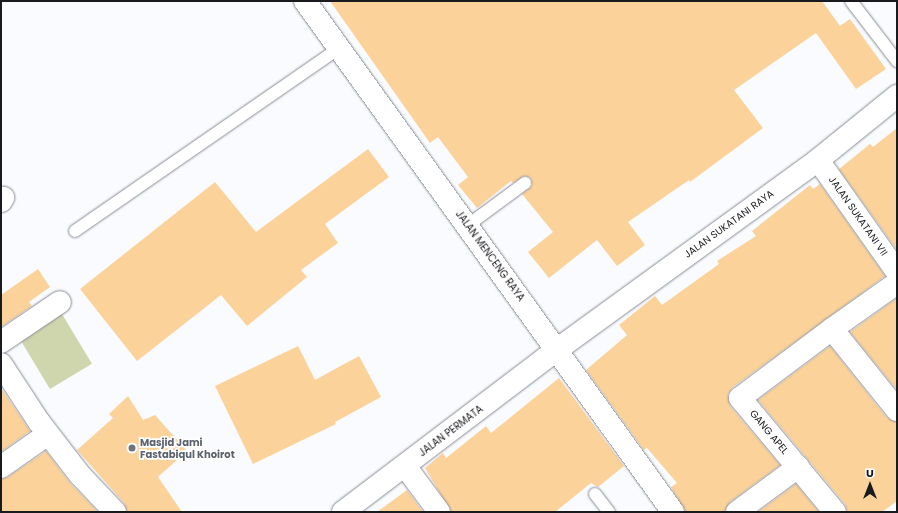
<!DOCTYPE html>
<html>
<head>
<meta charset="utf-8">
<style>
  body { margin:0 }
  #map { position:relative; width:898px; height:513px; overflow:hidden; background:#f9fbfe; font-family:Poppins,sans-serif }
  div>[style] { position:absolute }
  .green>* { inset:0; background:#cfd6ad; transform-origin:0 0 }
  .building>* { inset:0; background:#fbd29a }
  .roads { filter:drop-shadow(0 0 1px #898c95) drop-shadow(0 0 1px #898c95) }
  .lane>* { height:12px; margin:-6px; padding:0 6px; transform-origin:6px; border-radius:6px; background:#fff }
  .street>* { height:22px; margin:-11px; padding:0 11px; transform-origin:11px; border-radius:11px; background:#fff }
  .secondary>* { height:22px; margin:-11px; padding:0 11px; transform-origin:11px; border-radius:11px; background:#fff }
  .dots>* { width:11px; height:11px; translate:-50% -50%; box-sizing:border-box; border:2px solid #fff; border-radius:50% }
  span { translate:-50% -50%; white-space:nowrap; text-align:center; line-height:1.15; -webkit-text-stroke:3.5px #fff; paint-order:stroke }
  .street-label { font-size:10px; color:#191a1e }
  .worship-label { font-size:10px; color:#5b616d; font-weight:700 }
  .left { translate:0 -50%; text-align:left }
  .frame { position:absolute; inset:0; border:2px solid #191a1e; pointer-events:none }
  .north { position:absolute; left:850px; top:465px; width:40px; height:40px; -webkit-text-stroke:3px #fff; paint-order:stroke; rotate:0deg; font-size:11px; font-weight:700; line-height:16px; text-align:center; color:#191a1e }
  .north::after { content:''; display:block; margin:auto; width:14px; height:18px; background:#191a1e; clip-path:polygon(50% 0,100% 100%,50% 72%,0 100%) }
</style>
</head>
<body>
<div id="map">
  <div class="green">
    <div style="left:59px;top:309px;width:64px;height:49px;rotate:59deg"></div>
  </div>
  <div class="building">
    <div style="clip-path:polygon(330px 1px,822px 1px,840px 26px,850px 19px,886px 69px,856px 89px,816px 33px,734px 90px,763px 128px,690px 182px,689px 180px,628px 222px,645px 245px,617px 266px,597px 240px,549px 278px,528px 252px,553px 232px,522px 194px,532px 186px,531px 178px,524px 176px,513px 183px,511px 181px,477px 208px,458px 185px,468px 177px,438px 137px,430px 143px)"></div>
    <div style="clip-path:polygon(897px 128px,897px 250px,839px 169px,870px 144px,873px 147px)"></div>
    <div style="clip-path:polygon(368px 149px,389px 177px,325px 224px,338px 243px,301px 270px,307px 277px,247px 326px,221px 295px,137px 361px,80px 289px,215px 182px,256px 232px)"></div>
    <div style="clip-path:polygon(820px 184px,885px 276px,732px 388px,728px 394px,730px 406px,780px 465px,730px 502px,725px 512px,685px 512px,671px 487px,677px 483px,647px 448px,644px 450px,586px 370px,627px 335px,619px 325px,655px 296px,662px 305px,719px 264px,717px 261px,756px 236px,752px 231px,810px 185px,813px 189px)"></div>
    <div style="clip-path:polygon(38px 269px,50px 287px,29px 302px,32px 306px,1px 327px,1px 295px)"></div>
    <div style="clip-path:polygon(897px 298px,897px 390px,850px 332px)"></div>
    <div style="clip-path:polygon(298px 346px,315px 380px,359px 356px,381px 397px,335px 422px,336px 424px,253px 464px,215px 386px)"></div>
    <div style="clip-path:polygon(830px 346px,887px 418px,897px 422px,897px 501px,882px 512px,847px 512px,845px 504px,758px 400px)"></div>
    <div style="clip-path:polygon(559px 378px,624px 466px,598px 487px,591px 483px,555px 512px,451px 512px,425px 468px,443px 453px,446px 458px,486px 426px,491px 433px)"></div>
    <div style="clip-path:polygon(1px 388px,30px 431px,1px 452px)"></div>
    <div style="clip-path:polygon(128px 396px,143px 420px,155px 415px,187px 451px,158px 477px,182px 512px,127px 512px,124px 503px,77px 450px,113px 418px,109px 414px)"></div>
    <div style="clip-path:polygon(46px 451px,70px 483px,98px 512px,1px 512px,1px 479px,8px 477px)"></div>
    <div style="clip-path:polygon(796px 484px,819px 512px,758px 512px)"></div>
    <div style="clip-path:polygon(407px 490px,423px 512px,377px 512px)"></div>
  </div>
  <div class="roads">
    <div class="lane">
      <div style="left:851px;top:1px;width:76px;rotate:52.5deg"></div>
      <div style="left:468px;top:225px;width:71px;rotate:-36.4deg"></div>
      <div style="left:75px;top:231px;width:321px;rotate:-34.7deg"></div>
      <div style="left:595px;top:494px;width:23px;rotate:52deg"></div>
    </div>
    <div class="street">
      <div style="left:818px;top:160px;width:137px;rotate:54.8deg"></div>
      <div style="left:1px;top:201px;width:4px;rotate:-56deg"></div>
      <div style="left:897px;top:283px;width:80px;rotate:144.7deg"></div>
      <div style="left:832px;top:329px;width:104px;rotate:51.3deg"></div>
      <div style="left:832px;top:329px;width:115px;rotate:143.1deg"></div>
      <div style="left:740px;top:398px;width:148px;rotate:50.2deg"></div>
      <div style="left:1px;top:342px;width:71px;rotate:-34.1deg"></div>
      <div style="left:1px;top:364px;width:69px;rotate:56.8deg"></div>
      <div style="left:39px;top:422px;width:67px;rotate:52.3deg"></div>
      <div style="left:80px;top:475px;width:51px;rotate:46.6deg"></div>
      <div style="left:405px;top:466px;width:57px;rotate:53.5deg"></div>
      <div style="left:1px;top:467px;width:57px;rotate:-35.1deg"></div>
      <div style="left:343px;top:512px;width:270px;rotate:-37.2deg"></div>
      <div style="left:558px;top:349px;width:321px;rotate:-36deg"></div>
      <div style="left:818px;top:160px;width:102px;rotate:-39deg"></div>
      <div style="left:737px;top:512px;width:76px;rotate:-36.4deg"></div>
    </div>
    <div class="secondary">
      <div style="left:305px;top:1px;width:630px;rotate:54.24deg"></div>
    </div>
  </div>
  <div class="dots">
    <div style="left:132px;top:448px;background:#6b7280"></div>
  </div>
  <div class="street-label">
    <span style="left:858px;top:216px;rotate:55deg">JALAN SUKATANI VII</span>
    <span style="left:729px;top:224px;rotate:-36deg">JALAN SUKATANI RAYA</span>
    <span style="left:490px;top:256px;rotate:54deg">JALAN MENCENG RAYA</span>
    <span style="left:451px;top:431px;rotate:-37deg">JALAN PERMATA</span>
    <span style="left:769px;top:432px;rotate:50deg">GANG APEL</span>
  </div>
  <div class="worship-label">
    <span class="left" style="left:140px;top:448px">Masjid Jami<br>Fastabiqul Khoirot</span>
  </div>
  <div class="frame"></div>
  <div class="north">U</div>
</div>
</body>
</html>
